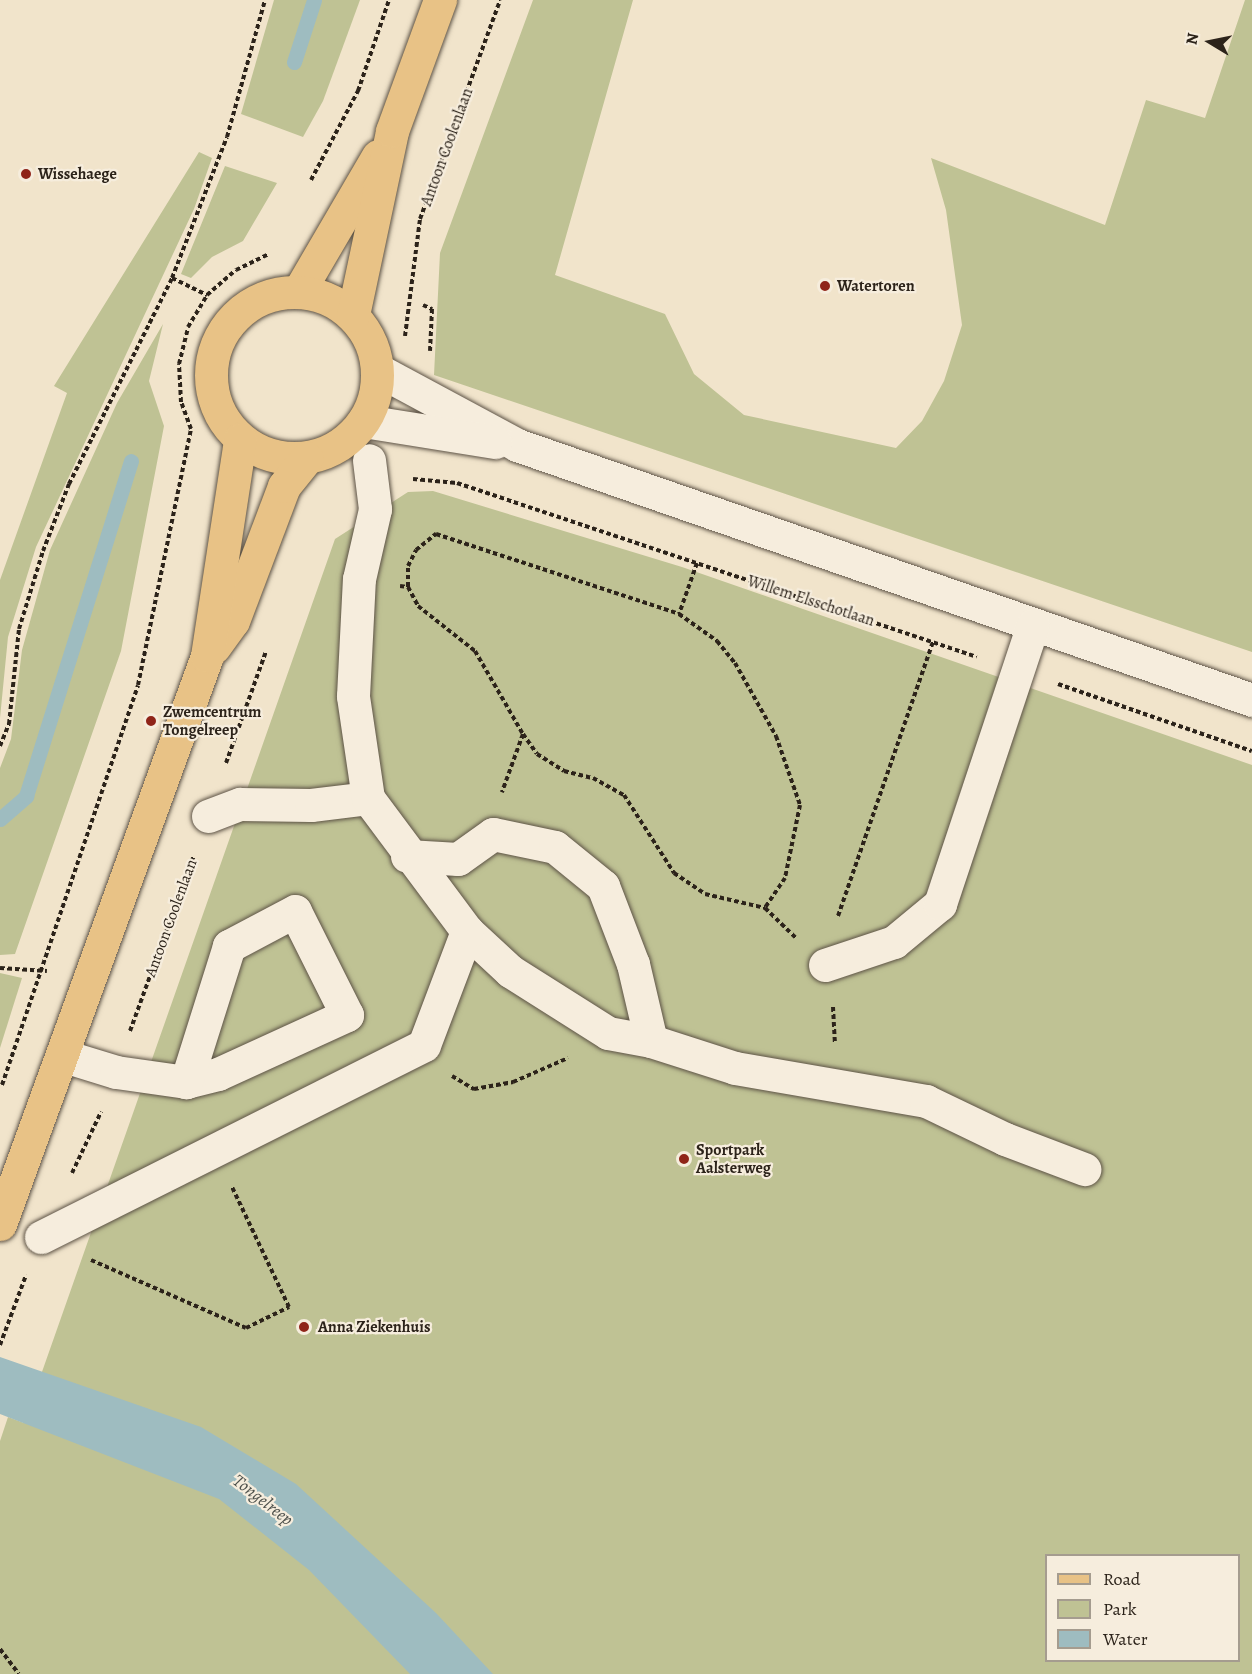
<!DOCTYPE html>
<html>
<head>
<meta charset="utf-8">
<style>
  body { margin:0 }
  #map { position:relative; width:1252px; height:1674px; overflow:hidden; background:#f1e4cb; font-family:Alegreya,serif }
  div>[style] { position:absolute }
  .green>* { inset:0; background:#bfc294 }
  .water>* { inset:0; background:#9ebcc0 }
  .stream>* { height:15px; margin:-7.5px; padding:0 7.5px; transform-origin:7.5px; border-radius:7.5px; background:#9ebcc0 }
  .path>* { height:4px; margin-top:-2px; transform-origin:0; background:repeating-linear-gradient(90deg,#2c231a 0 4.5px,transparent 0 7.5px) }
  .roads { filter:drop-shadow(0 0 2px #5d5346) drop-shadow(0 0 2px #5d5346) }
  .minor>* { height:33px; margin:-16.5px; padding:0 16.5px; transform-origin:16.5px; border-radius:16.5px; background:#f6eddd }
  .major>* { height:33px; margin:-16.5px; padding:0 16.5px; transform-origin:16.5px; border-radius:16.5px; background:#e8c286 }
  .major>.ring { margin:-16.5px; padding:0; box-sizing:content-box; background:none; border:33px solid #e8c286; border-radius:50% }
  .dots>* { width:16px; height:16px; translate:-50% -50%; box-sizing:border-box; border:3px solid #f6eddd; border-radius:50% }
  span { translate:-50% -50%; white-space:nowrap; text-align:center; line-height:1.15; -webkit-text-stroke:4.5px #f6eddd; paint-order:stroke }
  .street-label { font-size:16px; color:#2c231a }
  .poi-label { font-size:16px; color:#2c231a; font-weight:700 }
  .left { translate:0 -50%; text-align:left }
  .water-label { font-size:18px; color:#4e514c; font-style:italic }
  .legend { position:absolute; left:1045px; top:1554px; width:195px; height:108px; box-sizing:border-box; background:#f6eddd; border:2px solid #a59c8f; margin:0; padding:8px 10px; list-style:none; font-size:18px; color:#2c231a }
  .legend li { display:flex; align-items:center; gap:12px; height:30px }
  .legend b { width:30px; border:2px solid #a59c8f }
  .north { position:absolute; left:1180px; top:12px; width:60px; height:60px; -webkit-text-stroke:4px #f6eddd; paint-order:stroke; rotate:280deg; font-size:16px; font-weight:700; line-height:24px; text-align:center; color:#2c231a }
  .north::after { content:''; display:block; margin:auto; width:21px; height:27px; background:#2c231a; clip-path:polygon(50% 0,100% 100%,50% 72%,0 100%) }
</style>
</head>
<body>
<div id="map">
  <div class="green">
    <div style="clip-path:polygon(274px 0,360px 0,323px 101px,303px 137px,241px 114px)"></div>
    <div style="clip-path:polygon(533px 0,633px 0,555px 275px,665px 314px,694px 374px,744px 415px,896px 448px,922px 421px,944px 381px,962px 325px,946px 210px,931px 158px,1105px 225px,1146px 100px,1205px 118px,1245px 0,1252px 0,1252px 652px,434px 375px,440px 253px)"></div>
    <div style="clip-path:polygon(199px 152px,212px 158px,194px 209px,36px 547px,8px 637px,0 718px,0 580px,67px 393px,54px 386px)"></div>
    <div style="clip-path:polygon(225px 166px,277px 183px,243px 241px,212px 257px,191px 278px,181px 274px)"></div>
    <div style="clip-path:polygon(163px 324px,149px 381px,164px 426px,121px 651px,15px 954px,0 955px,0 768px,11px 739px,22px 650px,50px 550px,117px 403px)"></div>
    <div style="clip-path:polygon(evenodd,433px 491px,682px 567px,1252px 765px,1252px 1674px,0 1674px,0 1441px,8px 1417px,24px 1423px,335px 539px,408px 492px,433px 491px,1046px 1556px,1238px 1556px,1238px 1660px,1046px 1660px,1046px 1556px)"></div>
    <div style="clip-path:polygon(0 973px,22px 978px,0 1048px)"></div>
  </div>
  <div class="water">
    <div style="clip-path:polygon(0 1357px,201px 1427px,296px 1484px,436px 1613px,493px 1674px,410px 1674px,309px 1570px,219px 1499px,0 1414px)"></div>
  </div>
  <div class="stream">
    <div style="left:294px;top:62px;width:65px;rotate:-72.1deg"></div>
    <div style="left:0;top:819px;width:35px;rotate:-41deg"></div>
    <div style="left:26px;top:796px;width:351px;rotate:-72.6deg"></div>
  </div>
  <div class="path">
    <div style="left:311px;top:180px;width:101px;rotate:-62.2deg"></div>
    <div style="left:358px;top:91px;width:96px;rotate:-71.2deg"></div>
    <div style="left:172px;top:278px;width:39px;rotate:26deg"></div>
    <div style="left:423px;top:305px;width:10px;rotate:24deg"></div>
    <div style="left:432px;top:309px;width:42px;rotate:92.7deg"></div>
    <div style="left:405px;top:336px;width:118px;rotate:-82.7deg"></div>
    <div style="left:420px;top:219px;width:233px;rotate:-69.9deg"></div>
    <div style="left:413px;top:479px;width:44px;rotate:5.2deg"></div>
    <div style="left:457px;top:483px;width:548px;rotate:18.5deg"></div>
    <div style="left:697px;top:563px;width:54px;rotate:109.4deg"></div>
    <div style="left:679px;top:614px;width:47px;rotate:35.4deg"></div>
    <div style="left:717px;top:641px;width:28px;rotate:51deg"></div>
    <div style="left:735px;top:663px;width:84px;rotate:60.7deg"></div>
    <div style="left:776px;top:736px;width:73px;rotate:70.8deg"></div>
    <div style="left:800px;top:805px;width:75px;rotate:101.6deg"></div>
    <div style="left:785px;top:878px;width:36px;rotate:124deg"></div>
    <div style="left:765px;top:908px;width:43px;rotate:44.1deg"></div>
    <div style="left:400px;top:586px;width:8px;rotate:7deg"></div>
    <div style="left:408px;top:587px;width:21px;rotate:-90deg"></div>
    <div style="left:408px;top:566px;width:18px;rotate:-63deg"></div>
    <div style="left:416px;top:550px;width:26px;rotate:-39deg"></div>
    <div style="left:436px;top:534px;width:256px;rotate:18.2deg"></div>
    <div style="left:408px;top:587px;width:21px;rotate:62deg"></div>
    <div style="left:418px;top:606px;width:73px;rotate:38.3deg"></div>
    <div style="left:475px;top:651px;width:96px;rotate:60deg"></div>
    <div style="left:523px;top:734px;width:62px;rotate:109.9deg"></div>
    <div style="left:1058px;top:684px;width:205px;rotate:19.1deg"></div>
    <div style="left:523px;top:734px;width:24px;rotate:55deg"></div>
    <div style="left:537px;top:754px;width:32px;rotate:32deg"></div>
    <div style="left:564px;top:771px;width:30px;rotate:14deg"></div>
    <div style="left:593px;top:778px;width:35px;rotate:29deg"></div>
    <div style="left:624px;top:795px;width:93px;rotate:57.3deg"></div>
    <div style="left:674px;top:873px;width:37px;rotate:34deg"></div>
    <div style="left:705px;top:894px;width:62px;rotate:13.1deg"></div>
    <div style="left:0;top:746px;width:24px;rotate:-68deg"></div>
    <div style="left:9px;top:724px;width:96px;rotate:-84deg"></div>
    <div style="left:19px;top:629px;width:82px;rotate:-72.9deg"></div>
    <div style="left:43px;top:551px;width:72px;rotate:-68.8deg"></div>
    <div style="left:69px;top:484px;width:230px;rotate:-63.4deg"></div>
    <div style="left:172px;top:278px;width:151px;rotate:-68.7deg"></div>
    <div style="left:227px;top:137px;width:142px;rotate:-74.5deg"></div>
    <div style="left:226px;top:763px;width:119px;rotate:-70.3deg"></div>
    <div style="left:838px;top:916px;width:291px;rotate:-70.9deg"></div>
    <div style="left:0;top:968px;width:47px;rotate:3.7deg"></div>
    <div style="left:833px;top:1007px;width:37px;rotate:87deg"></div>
    <div style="left:130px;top:1031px;width:187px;rotate:-70deg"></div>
    <div style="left:452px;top:1076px;width:26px;rotate:31deg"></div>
    <div style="left:474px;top:1089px;width:40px;rotate:-10deg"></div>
    <div style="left:513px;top:1082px;width:60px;rotate:-23.6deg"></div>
    <div style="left:2px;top:1085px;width:422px;rotate:-71.2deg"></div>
    <div style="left:138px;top:685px;width:261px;rotate:-78.3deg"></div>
    <div style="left:191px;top:429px;width:29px;rotate:-110deg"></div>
    <div style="left:181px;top:402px;width:38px;rotate:-93deg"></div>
    <div style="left:179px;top:364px;width:38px;rotate:-76deg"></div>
    <div style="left:188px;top:327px;width:37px;rotate:-59deg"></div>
    <div style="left:207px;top:295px;width:38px;rotate:-41deg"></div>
    <div style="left:236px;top:270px;width:37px;rotate:-26deg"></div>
    <div style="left:72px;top:1173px;width:68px;rotate:-64.6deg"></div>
    <div style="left:91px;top:1260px;width:169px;rotate:23.7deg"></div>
    <div style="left:246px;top:1328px;width:48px;rotate:-26deg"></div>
    <div style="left:289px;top:1307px;width:133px;rotate:-115.4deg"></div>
    <div style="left:0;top:1345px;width:75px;rotate:-69.6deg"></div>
    <div style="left:0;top:1649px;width:31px;rotate:53deg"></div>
  </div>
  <div class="roads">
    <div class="minor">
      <div style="left:378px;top:370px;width:158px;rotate:28.3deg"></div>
      <div style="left:517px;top:445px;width:778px;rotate:19.13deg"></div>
      <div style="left:364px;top:421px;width:133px;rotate:9.1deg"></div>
      <div style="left:208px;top:816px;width:34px;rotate:-21deg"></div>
      <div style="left:240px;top:804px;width:71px;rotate:0.8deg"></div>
      <div style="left:311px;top:805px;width:57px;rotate:-7deg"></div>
      <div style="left:407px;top:856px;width:51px;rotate:3.4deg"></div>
      <div style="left:458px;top:859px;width:43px;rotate:-35.5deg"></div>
      <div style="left:493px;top:834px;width:63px;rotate:11.8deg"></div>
      <div style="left:555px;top:847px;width:62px;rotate:39.1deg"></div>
      <div style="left:603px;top:886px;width:84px;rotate:69deg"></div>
      <div style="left:633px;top:964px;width:79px;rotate:76.8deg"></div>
      <div style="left:467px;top:931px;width:59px;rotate:42.9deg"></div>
      <div style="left:510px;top:971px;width:116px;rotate:32.3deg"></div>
      <div style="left:608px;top:1033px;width:44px;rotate:10.5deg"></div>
      <div style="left:651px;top:1041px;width:88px;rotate:17.8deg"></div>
      <div style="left:735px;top:1068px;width:194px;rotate:9.8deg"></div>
      <div style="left:926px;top:1101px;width:88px;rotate:25.7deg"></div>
      <div style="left:1005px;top:1139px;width:85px;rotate:20.8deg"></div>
      <div style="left:825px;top:965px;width:73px;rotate:-18.4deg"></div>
      <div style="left:894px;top:942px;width:60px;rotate:-39.6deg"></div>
      <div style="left:940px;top:904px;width:294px;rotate:-71.6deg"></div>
      <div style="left:64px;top:1056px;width:54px;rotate:17.1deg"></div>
      <div style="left:116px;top:1072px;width:71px;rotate:8.1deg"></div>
      <div style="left:186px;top:1082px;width:33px;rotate:-14deg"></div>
      <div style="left:218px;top:1074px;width:142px;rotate:-24.6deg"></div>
      <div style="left:347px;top:1015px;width:116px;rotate:-116.6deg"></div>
      <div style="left:295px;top:911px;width:75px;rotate:152.1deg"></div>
      <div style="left:229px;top:946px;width:143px;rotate:107.5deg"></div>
      <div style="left:41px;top:1237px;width:428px;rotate:-26.6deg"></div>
      <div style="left:424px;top:1045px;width:122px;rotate:-69.3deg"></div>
      <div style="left:467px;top:931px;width:166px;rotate:-126.7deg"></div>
      <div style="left:368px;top:798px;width:103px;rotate:-98.4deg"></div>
      <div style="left:353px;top:696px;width:117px;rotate:-87.1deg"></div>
      <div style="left:359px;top:579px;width:72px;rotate:-77.1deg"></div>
      <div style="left:375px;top:509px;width:49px;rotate:-97deg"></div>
    </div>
    <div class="major">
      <div style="left:299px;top:291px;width:156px;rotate:-59.7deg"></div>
      <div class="ring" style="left:211px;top:292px;width:133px;height:133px"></div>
      <div style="left:353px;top:315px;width:188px;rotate:-78deg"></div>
      <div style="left:392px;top:131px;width:140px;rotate:-69.9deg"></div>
      <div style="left:214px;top:647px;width:32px;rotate:-54deg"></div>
      <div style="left:233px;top:621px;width:144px;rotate:-69.3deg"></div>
      <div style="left:284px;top:486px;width:36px;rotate:-51deg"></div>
      <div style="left:0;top:1224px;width:605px;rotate:-69.98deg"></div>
      <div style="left:207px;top:656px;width:219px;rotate:-81.3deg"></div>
    </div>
  </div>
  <div class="dots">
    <div style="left:26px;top:174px;background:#8f2418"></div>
    <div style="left:825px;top:286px;background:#8f2418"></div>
    <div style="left:151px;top:721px;background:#8f2418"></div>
    <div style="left:684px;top:1159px;background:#8f2418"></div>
    <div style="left:304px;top:1327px;background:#8f2418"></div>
  </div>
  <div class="street-label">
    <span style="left:447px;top:147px;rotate:-70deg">Antoon Coolenlaan</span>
    <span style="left:811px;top:601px;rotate:18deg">Willem Elsschotlaan</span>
    <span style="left:171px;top:918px;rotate:-70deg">Antoon Coolenlaan</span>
  </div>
  <div class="poi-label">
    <span class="left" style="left:38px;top:174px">Wissehaege</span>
    <span class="left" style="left:837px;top:286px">Watertoren</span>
    <span class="left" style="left:163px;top:721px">Zwemcentrum<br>Tongelreep</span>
    <span class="left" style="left:696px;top:1159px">Sportpark<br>Aalsterweg</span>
    <span class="left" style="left:318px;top:1327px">Anna Ziekenhuis</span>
  </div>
  <div class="water-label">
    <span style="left:263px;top:1500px;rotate:38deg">Tongelreep</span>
  </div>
  <ul class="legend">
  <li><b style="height:8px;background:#e8c286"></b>Road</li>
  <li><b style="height:16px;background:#bfc294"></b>Park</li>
  <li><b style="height:16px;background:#9ebcc0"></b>Water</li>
  </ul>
  <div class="north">N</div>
</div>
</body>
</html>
